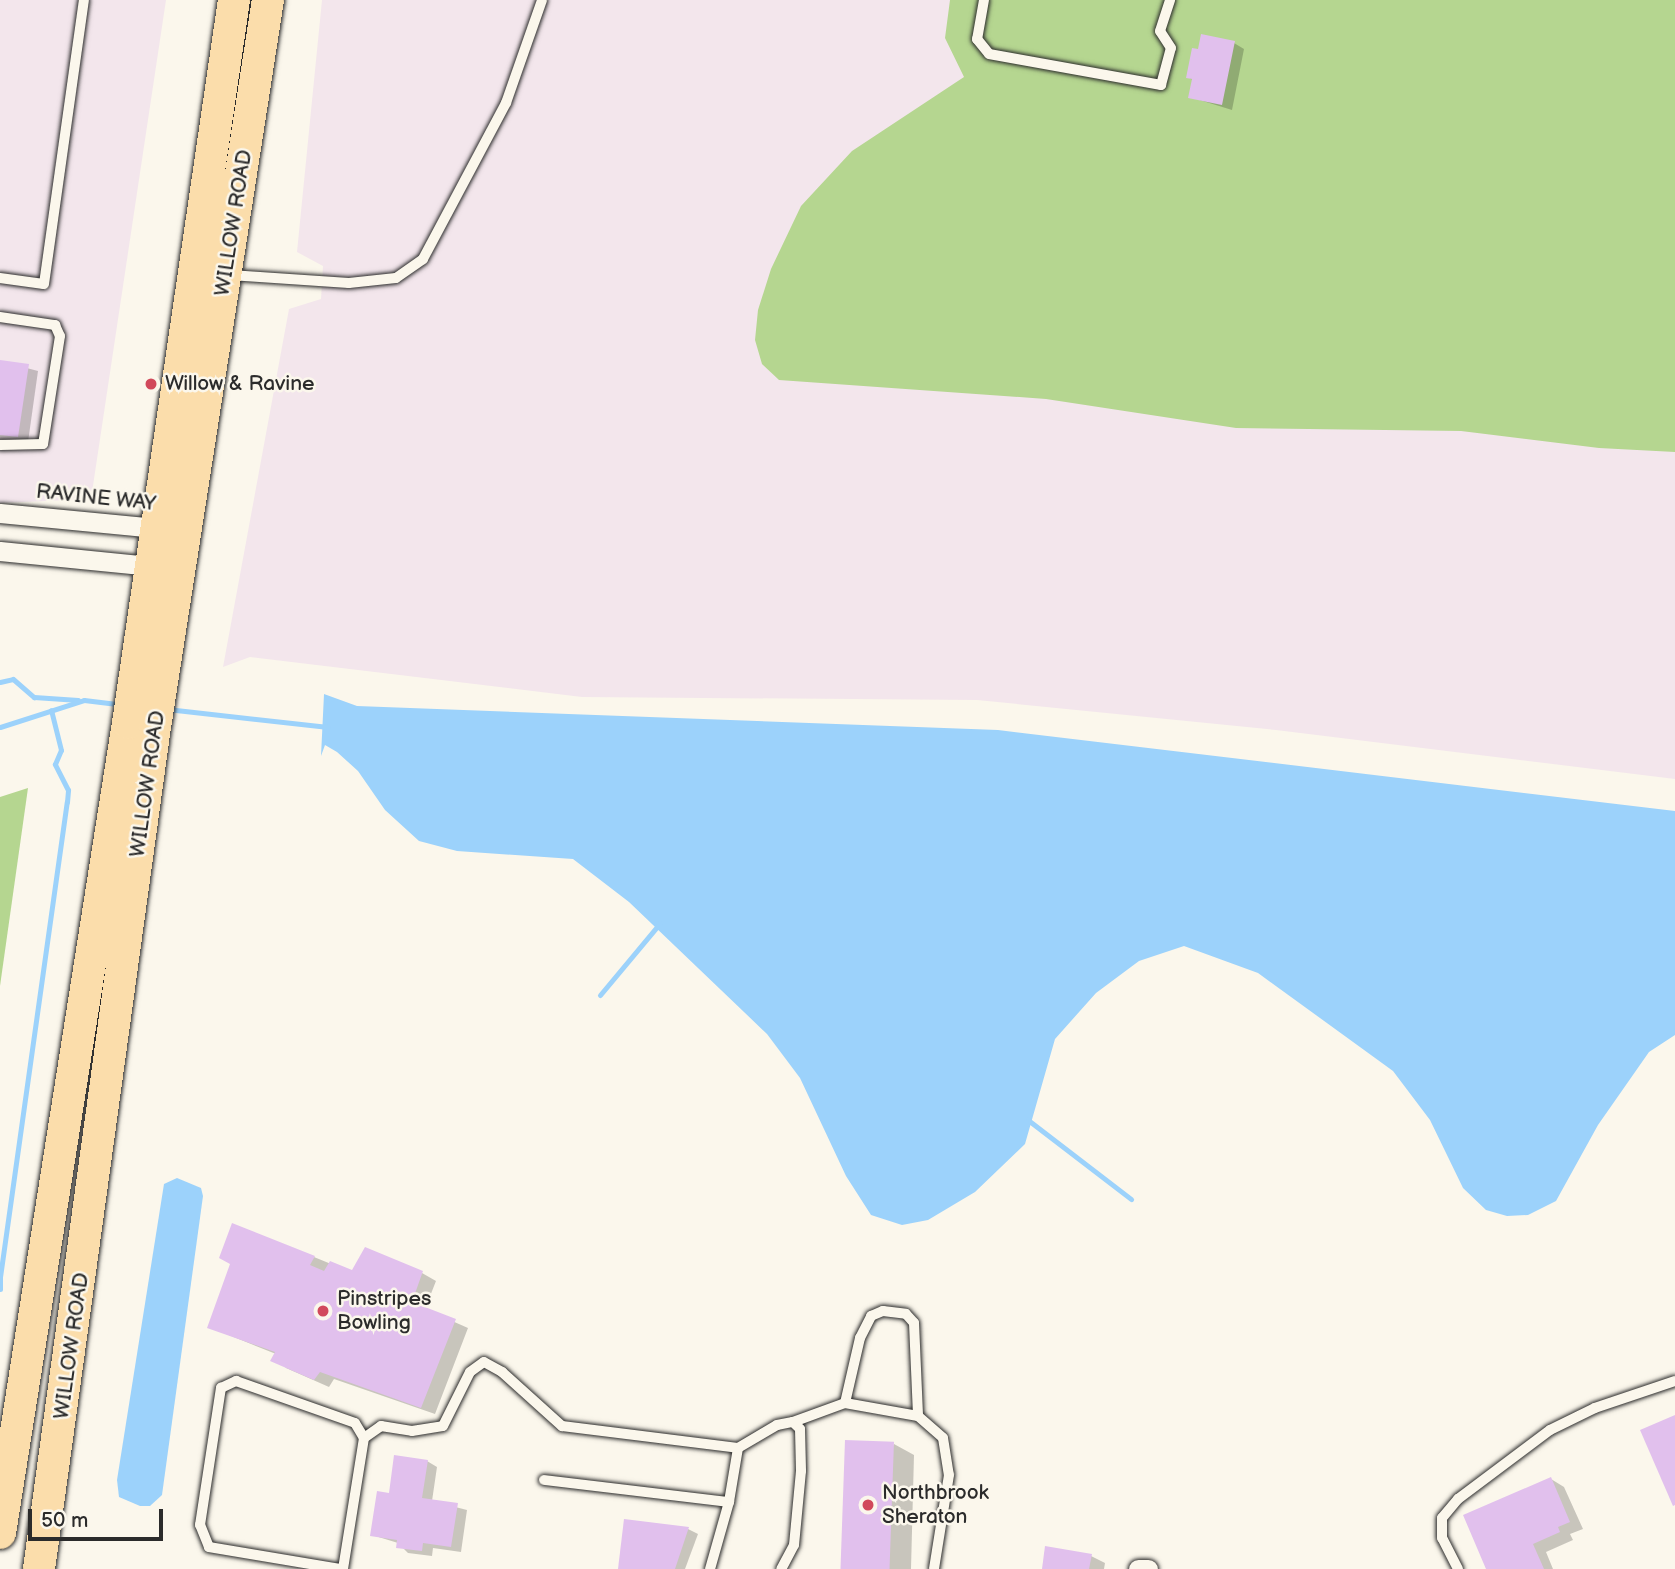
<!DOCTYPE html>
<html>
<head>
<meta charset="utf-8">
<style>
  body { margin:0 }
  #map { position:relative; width:1675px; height:1569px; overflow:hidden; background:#fbf7ec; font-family:"Balsamiq Sans",sans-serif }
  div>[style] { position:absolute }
  .built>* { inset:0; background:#f3e6ec }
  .green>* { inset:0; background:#b5d690 }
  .water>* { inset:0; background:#9cd2fb }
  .shadow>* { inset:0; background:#0003 }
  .stream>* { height:5px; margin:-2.5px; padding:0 2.5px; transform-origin:2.5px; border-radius:2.5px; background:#9cd2fb }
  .building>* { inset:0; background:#e1c0ed; transform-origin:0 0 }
  .roads { filter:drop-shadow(0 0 2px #2b2b2b) drop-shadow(0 0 2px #2b2b2b) }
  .lane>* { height:10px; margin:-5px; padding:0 5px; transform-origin:5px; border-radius:5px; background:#fbf7ec }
  .street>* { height:19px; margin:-9.5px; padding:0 9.5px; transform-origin:9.5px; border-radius:9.5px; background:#fbf7ec }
  .primary>* { height:32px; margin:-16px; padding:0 16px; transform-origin:16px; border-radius:16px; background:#fbddab }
  .dots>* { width:19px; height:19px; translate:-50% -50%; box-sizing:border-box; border:4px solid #fbf7ec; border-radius:50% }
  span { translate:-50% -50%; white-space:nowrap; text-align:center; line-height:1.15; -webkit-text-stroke:5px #fbf7ec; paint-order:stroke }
  .street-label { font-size:21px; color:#2b2b2b }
  .poi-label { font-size:21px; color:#2b2b2b }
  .left { translate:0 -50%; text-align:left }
  .scale { position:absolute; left:28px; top:1509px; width:135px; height:32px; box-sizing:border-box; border:4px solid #2b2b2b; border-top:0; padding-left:9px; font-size:21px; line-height:24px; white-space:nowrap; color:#2b2b2b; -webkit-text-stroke:5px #fbf7ec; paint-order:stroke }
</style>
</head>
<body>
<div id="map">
  <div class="built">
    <div style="clip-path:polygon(0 0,166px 0,91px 499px,0 503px)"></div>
    <div style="clip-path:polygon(322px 0,1675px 0,1675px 779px,1276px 730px,977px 700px,582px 697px,250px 657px,223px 667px,289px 309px,321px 299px,323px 266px,297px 252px)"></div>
  </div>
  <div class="green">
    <div style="clip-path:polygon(950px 0,1675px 0,1675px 452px,1599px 448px,1461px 431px,1236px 428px,1046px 399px,779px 380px,762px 364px,755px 340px,758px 310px,771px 269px,801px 206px,852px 151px,964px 77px,945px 38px)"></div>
    <div style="clip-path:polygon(28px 788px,0 986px,0 797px)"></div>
  </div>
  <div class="water">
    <div style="clip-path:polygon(324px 694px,357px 706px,998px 730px,1675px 811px,1675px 1035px,1649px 1052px,1598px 1125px,1556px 1201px,1528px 1215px,1507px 1216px,1486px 1210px,1463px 1188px,1430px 1120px,1393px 1071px,1258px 973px,1184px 946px,1139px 961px,1096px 993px,1055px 1039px,1025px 1144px,975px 1192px,928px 1220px,902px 1225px,871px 1215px,846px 1176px,800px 1078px,767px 1034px,629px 902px,573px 859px,457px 851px,419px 841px,385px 810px,358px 771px,337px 752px,325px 745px,321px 756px)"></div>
    <div style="clip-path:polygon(177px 1178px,201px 1188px,203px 1196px,162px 1495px,150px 1506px,140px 1506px,119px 1497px,117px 1480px,164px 1184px)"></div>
  </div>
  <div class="shadow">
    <div style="clip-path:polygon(1234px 43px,1244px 49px,1232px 110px,1190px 97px,1193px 80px,1188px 77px,1199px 51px)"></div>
    <div style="clip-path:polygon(0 361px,38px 371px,28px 442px,0 439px)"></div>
    <div style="clip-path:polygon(314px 1257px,353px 1273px,422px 1273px,436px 1281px,425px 1309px,468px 1328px,435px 1414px,334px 1379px,329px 1387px,286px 1368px,276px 1354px,209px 1327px)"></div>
    <div style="clip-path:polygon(894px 1444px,914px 1455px,911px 1569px,843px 1569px)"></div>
    <div style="clip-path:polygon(427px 1461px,437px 1467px,432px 1501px,467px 1510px,461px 1552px,433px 1548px,432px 1556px,408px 1553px,398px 1543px,372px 1535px,390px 1495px)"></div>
    <div style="clip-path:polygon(1551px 1479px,1564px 1487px,1583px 1529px,1570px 1534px,1573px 1540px,1546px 1552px,1553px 1569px,1488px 1569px)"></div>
    <div style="clip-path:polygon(688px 1529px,698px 1534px,685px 1569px,620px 1569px)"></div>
    <div style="clip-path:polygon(1091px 1556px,1105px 1563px,1104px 1569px,1044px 1569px)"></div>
  </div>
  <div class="stream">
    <div style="left:0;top:682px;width:13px;rotate:-13deg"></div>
    <div style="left:13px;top:679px;width:28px;rotate:41deg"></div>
    <div style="left:34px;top:697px;width:44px;rotate:3.9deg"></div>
    <div style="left:167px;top:709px;width:162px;rotate:6.4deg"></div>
    <div style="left:0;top:727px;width:88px;rotate:-17.8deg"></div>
    <div style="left:84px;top:700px;width:35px;rotate:7deg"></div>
    <div style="left:600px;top:995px;width:94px;rotate:-50.2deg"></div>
    <div style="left:1028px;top:1120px;width:130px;rotate:37.5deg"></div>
    <div style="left:0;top:1277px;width:480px;rotate:-82deg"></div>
    <div style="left:67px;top:802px;width:12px;rotate:-85deg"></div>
    <div style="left:68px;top:790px;width:29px;rotate:-117deg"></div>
    <div style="left:55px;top:764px;width:15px;rotate:-67deg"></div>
    <div style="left:61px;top:750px;width:41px;rotate:-104deg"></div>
    <div style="left:0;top:1289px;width:12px;rotate:-90deg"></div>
  </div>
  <div class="building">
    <div style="clip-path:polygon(1201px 34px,1235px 41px,1222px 105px,1188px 98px,1192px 79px,1186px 78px,1192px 48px,1198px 49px)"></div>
    <div style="clip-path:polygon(0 360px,29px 364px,18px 437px,0 435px)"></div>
    <div style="clip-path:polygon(232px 1223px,315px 1256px,310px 1265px,324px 1271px,330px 1261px,352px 1270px,365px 1247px,423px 1271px,412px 1302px,456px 1319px,421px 1408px,320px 1372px,314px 1380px,270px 1361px,275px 1352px,207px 1328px,230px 1264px,219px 1258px)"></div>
    <div style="clip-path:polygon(1675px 1415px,1675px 1505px,1673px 1506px,1640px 1430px)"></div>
    <div style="left:845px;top:1440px;width:49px;height:129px;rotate:2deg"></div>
    <div style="clip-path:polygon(394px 1455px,428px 1460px,422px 1498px,458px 1503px,451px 1547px,423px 1543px,422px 1551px,396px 1548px,397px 1540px,370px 1536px,377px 1491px,389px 1493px)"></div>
    <div style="clip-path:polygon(1551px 1477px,1570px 1522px,1558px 1527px,1560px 1532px,1533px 1544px,1544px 1569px,1486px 1569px,1463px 1515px)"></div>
    <div style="clip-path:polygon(624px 1519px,689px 1527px,675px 1569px,618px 1569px)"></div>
    <div style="clip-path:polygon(1045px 1546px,1092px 1554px,1089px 1569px,1042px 1569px)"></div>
  </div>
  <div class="roads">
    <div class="lane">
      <div style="left:984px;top:0;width:40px;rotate:100deg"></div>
      <div style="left:977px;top:39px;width:19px;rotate:51deg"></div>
      <div style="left:989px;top:54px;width:175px;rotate:10.2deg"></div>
      <div style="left:1161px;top:85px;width:38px;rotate:-75deg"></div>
      <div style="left:1171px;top:48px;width:20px;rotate:-123deg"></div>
      <div style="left:1160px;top:31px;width:33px;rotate:-72deg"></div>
      <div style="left:230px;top:275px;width:119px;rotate:3.8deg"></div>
      <div style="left:349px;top:283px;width:47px;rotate:-6.1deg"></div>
      <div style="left:396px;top:278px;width:33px;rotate:-35deg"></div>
      <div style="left:423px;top:259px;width:177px;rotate:-62deg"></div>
      <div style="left:506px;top:103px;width:109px;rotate:-70.7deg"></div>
      <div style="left:0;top:278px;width:44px;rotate:7.8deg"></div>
      <div style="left:44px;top:284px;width:287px;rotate:-82deg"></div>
      <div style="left:0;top:317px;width:56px;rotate:8.3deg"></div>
      <div style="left:55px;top:325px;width:12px;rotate:66deg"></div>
      <div style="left:60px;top:336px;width:109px;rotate:98.9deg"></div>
      <div style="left:43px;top:444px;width:43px;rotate:178.7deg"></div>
      <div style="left:845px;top:1403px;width:67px;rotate:-77deg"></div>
      <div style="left:860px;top:1338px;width:25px;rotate:-63deg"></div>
      <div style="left:871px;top:1316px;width:13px;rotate:-23deg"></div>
      <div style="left:883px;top:1311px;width:23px;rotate:7deg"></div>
      <div style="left:906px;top:1314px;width:12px;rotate:48deg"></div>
      <div style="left:914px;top:1323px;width:93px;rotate:87.5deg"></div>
      <div style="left:793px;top:1422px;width:55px;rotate:-20.1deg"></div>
      <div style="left:845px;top:1403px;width:74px;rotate:10.1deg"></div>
      <div style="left:918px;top:1416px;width:33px;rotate:41deg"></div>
      <div style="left:943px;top:1438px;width:37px;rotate:81deg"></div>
      <div style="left:949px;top:1475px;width:95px;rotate:99.1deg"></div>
      <div style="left:738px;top:1448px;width:45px;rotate:-30.5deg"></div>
      <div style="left:777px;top:1425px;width:16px;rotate:-11deg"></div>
      <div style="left:793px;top:1422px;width:10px;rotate:45deg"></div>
      <div style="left:800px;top:1429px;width:42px;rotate:88.6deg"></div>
      <div style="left:801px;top:1471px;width:74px;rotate:95.4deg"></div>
      <div style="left:794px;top:1545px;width:27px;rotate:118deg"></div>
      <div style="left:544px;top:1480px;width:186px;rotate:6.8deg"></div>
      <div style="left:340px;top:1569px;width:133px;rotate:-170.5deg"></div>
      <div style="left:209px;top:1547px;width:24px;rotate:-112deg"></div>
      <div style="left:200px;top:1525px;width:139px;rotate:-81.3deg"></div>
      <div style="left:221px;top:1388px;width:17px;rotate:-25deg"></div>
      <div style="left:236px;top:1381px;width:126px;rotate:19.4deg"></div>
      <div style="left:355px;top:1423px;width:17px;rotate:59deg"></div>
      <div style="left:343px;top:1569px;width:133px;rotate:-80.9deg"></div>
      <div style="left:364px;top:1438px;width:21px;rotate:-35deg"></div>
      <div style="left:381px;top:1426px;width:31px;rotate:9deg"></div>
      <div style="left:412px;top:1431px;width:31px;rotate:-9deg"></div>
      <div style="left:443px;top:1426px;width:60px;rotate:-63.4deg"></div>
      <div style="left:470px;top:1372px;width:17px;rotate:-36deg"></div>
      <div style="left:484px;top:1362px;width:21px;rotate:29deg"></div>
      <div style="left:502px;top:1372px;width:81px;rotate:42deg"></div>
      <div style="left:562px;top:1426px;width:177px;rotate:7.1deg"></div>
      <div style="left:738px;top:1448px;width:55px;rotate:99.5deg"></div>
      <div style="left:729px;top:1502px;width:70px;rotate:105.8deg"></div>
      <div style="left:1458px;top:1569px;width:35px;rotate:-117deg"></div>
      <div style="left:1442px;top:1538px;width:20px;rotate:-90deg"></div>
      <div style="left:1442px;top:1518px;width:25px;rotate:-50deg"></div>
      <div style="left:1458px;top:1499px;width:115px;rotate:-36.9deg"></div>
      <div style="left:1550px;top:1430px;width:50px;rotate:-26.1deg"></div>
      <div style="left:1595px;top:1408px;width:84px;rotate:-18.6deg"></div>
    </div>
    <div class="street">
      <div style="left:0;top:513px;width:167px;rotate:5.5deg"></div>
      <div style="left:0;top:551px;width:160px;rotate:5.7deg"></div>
      <div style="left:1138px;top:1569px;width:10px"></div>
    </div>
    <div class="primary">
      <div style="left:0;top:1533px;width:820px;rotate:-81.02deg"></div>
      <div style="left:128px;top:723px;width:731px;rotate:-81.66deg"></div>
      <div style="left:39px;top:1569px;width:850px;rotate:-82.16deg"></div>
      <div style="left:155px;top:727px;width:736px;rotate:-81.17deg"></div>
    </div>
  </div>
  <div class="dots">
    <div style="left:151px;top:384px;background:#d1495b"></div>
    <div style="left:323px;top:1311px;background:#d1495b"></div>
    <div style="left:868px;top:1505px;background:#d1495b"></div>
  </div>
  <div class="street-label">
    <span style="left:234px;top:223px;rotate:-81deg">WILLOW ROAD</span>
    <span style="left:96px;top:498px;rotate:6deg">RAVINE WAY</span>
    <span style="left:148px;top:784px;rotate:-82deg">WILLOW ROAD</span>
    <span style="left:72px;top:1346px;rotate:-82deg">WILLOW ROAD</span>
  </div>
  <div class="poi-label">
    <span class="left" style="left:165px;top:384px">Willow &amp; Ravine</span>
    <span class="left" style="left:337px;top:1311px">Pinstripes<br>Bowling</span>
    <span class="left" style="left:882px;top:1505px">Northbrook<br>Sheraton</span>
  </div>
  <div class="scale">50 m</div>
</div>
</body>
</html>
